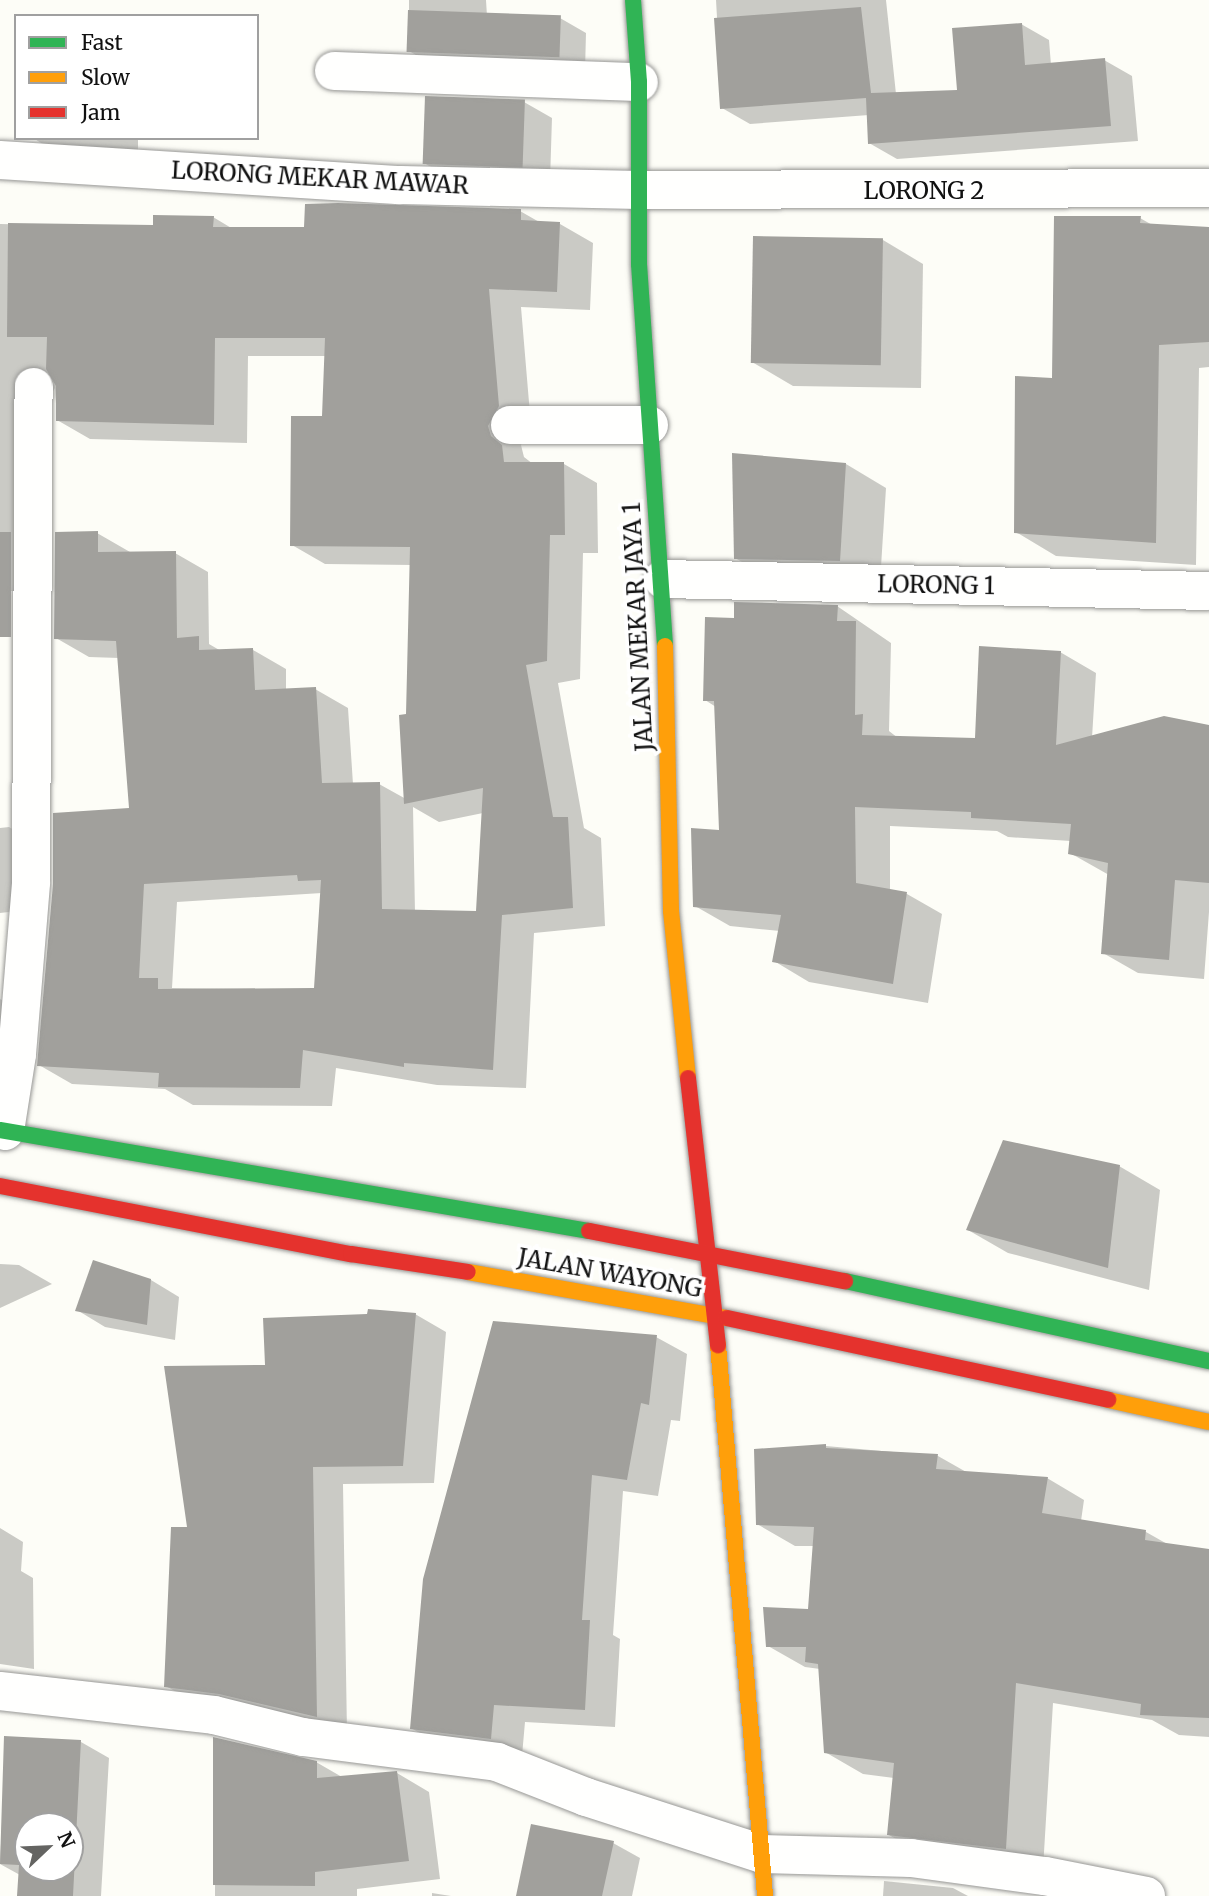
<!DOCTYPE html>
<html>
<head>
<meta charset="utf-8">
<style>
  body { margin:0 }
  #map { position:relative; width:1209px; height:1896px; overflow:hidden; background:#fdfdf7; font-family:Merriweather,serif }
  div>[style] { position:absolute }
  .shadow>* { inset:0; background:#0003 }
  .building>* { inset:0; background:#a1a09c; transform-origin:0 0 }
  .roads { filter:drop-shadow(0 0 2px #979795) drop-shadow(0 0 2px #979795) }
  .street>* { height:38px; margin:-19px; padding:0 19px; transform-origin:19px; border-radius:19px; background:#fffffe }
  .fast>* { height:16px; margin:-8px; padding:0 8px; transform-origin:8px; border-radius:8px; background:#30b455 }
  .slow>* { height:16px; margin:-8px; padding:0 8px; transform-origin:8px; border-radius:8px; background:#ff9f0a }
  .jam>* { height:16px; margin:-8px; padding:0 8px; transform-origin:8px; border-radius:8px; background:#e5322d }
  span { translate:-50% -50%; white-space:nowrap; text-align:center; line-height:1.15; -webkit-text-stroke:7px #fff; paint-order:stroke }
  .street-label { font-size:24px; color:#111 }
  .legend { position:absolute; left:14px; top:14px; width:245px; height:126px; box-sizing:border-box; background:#fff; border:2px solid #a0a0a0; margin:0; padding:9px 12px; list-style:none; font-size:21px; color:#111 }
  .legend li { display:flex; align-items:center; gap:14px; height:35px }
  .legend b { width:35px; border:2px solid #a0a0a0 }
  .north { position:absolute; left:14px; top:1812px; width:70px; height:70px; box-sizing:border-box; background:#fff; border:2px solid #a0a0a0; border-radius:50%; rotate:67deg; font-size:19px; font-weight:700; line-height:28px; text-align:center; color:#111 }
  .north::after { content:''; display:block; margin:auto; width:24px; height:32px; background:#646462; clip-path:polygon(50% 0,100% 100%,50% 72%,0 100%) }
</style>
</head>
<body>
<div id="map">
  <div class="shadow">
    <div style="clip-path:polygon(409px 0,486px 0,487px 16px,560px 18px,586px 33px,585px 71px,435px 66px,409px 51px)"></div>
    <div style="clip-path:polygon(716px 0,886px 0,896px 94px,959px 92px,1021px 24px,1049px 40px,1051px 65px,1104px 60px,1132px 76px,1138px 141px,897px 159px,869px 143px,869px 115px,750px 124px,722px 108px)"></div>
    <div style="clip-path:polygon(524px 102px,552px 118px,550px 181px,452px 179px,424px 163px)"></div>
    <div style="clip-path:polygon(33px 138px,138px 138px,138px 151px,59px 154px)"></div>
    <div style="clip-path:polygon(evenodd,520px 211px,541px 223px,560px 224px,593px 243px,590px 310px,521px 307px,531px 426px,521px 445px,524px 457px,533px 464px,564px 464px,597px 483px,598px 553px,583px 553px,580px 679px,558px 683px,584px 828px,601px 838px,605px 926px,534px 933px,526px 1088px,437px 1085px,336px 1068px,332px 1106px,193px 1105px,165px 1089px,72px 1084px,39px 1065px,131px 809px,119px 658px,89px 657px,56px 638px,97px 533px,130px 552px,175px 553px,208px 572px,209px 644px,221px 651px,253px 650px,286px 669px,286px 690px,315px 689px,348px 708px,353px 784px,379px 784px,406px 799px,412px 565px,325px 564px,292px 545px,323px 418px,326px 356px,248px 356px,247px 443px,90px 439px,57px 420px,55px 388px,45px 405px,44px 594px,0 590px,0 224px,155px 227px,213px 217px,233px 229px,306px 229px,520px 211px,413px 807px,439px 822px,483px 813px,478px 913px,415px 912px,413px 807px,520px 211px,322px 893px,315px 990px,172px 988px,177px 902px,322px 893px)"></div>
    <div style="clip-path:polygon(1140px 218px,1154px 226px,1209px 229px,1209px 367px,1199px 368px,1196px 565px,1056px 556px,1016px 532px,1053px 380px)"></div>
    <div style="clip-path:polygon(883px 240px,923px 264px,921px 388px,793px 386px,752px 362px)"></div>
    <div style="clip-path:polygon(846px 464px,886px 488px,880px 583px,776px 581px,735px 558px)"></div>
    <div style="clip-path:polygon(837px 606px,891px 643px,889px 731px,898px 738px,976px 740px,1060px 652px,1096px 673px,1092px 738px,1209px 727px,1209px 912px,1204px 979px,1138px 973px,1103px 953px,1109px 875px,1070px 853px,1071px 841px,1008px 837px,997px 831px,890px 826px,890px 891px,907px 894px,942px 914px,928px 1003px,809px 982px,774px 961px,780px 931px,730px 926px,695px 906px,721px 832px,716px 707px,705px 700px,736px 620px)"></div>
    <div style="clip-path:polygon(9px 827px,37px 844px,36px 909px,0 913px,0 828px)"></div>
    <div style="clip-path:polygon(0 999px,27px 1015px,0 1088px)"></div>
    <div style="clip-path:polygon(1119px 1166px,1160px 1190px,1149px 1290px,1008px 1253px,968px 1230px)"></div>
    <div style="clip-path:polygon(0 1264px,19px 1265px,52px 1284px,0 1308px)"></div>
    <div style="clip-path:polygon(151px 1280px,179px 1297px,175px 1340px,105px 1327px,77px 1310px)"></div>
    <div style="clip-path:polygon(415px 1314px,446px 1332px,434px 1483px,343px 1484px,347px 1733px,197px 1704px,166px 1686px,189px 1529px)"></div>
    <div style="clip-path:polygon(656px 1337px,687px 1354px,680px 1421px,671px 1420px,658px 1496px,623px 1491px,613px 1635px,620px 1639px,615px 1727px,525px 1722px,522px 1756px,442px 1746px,411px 1728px)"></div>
    <div style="clip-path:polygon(826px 1446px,938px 1456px,968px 1473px,1047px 1478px,1084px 1500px,1081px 1521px,1146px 1532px,1169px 1545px,1209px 1552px,1209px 1737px,1179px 1735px,1152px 1720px,1053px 1703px,1043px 1869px,926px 1856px,889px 1835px,894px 1778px,863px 1774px,825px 1752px,820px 1669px,805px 1667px,768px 1646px,810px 1610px,814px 1546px,795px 1546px,757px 1524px)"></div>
    <div style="clip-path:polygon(0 1528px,23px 1542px,21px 1571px,33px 1578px,34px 1669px,0 1664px)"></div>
    <div style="clip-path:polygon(evenodd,6px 1738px,81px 1742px,109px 1758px,101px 1896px,19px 1896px,20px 1875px,0 1864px,6px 1738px,28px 1826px,70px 1826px,70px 1868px,28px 1868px,28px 1826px)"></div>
    <div style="clip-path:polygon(215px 1739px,316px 1762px,342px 1777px,397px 1773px,429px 1792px,440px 1879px,357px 1889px,357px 1896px,215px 1896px)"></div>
    <div style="clip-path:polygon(613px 1843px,640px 1858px,632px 1896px,518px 1896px)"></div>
    <div style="clip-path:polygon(884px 1881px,953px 1888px,968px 1896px,883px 1896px)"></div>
    <div style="clip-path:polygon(432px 1893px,451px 1896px,432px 1896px)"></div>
  </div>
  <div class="building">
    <div style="clip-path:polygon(861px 7px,871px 93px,957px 90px,952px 28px,1022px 23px,1025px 65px,1105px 58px,1111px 126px,868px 144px,866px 98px,720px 109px,714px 18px)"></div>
    <div style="left:408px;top:10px;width:153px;height:42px;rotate:2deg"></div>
    <div style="left:425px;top:96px;width:100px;height:68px;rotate:2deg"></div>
    <div style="clip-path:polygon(evenodd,338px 203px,521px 209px,521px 220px,560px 222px,557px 292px,489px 289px,499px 406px,488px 426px,491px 436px,502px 445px,504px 462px,564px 462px,565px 535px,550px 535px,547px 661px,526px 665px,553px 817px,568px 817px,573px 908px,502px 915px,493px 1070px,404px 1063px,404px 1067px,303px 1050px,300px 1088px,158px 1087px,159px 1073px,37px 1066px,53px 884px,53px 813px,129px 808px,116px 641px,54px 639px,55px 532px,98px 531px,98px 552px,176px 551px,177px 638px,199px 636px,199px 650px,253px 648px,255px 690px,316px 687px,322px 783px,380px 782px,382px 909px,476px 911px,483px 788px,404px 804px,399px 715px,406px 714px,410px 547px,290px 546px,291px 416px,322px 416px,325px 338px,215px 338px,214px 425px,56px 421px,56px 386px,46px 369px,47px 337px,7px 337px,8px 223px,153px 225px,153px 215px,214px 216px,213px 227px,304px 227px,305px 204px,338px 203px,297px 875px,298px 881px,321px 880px,314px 988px,158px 989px,158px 978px,139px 978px,144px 884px,297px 875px)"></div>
    <div style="clip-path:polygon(1054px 216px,1141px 216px,1140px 223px,1209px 227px,1209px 342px,1159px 345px,1156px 543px,1014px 533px,1015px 376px,1052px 378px)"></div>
    <div style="left:753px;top:236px;width:130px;height:127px;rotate:1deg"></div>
    <div style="clip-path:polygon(732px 453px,846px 463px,840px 561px,734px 559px)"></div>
    <div style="left:0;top:532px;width:11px;height:105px"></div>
    <div style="clip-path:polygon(734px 602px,838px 605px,837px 621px,856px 621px,855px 715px,863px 714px,862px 735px,975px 738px,979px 646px,1061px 651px,1056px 745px,1164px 716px,1209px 725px,1209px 883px,1175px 880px,1169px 960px,1101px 954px,1108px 863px,1068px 854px,1071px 824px,971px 818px,971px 812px,855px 807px,856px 883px,907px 892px,893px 984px,772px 962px,781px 915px,693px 907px,691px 828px,719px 830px,714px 701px,703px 701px,705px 617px,734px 618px)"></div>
    <div style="clip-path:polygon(1003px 1140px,1120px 1165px,1108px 1268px,966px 1230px)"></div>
    <div style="clip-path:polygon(93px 1260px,151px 1279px,147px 1325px,75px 1311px)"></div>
    <div style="clip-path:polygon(368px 1309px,416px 1313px,403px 1466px,313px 1467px,317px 1717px,219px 1694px,164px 1687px,171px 1527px,187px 1527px,164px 1366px,265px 1365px,263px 1318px,367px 1314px)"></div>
    <div style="clip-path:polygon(493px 1321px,657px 1335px,649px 1405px,641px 1403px,627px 1480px,592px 1475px,582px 1620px,590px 1620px,585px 1710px,494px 1705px,491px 1739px,410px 1729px,423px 1579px)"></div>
    <div style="clip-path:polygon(826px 1444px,826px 1448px,938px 1454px,936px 1469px,1048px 1477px,1042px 1513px,1146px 1530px,1145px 1540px,1209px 1549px,1209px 1718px,1140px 1715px,1141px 1704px,1016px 1683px,1006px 1849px,887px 1835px,894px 1763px,824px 1753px,818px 1664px,805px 1662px,806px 1647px,766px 1647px,763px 1607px,808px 1609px,814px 1527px,756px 1525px,754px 1449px)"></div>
    <div style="clip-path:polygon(evenodd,4px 1736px,81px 1740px,73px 1896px,17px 1896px,19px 1865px,0 1864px,4px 1736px,28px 1826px,70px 1826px,70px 1868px,28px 1868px,28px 1826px)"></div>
    <div style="clip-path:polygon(213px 1737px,317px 1761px,317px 1778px,397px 1771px,409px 1861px,315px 1872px,315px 1886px,213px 1885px)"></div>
    <div style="clip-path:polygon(531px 1824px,614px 1841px,602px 1896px,516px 1896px)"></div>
  </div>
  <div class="roads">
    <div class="street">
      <div style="left:334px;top:71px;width:305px;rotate:2.1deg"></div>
      <div style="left:0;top:160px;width:401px;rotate:3.6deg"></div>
      <div style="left:400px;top:185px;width:239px;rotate:1.2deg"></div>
      <div style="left:639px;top:190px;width:570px;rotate:-0.2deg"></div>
      <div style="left:510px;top:425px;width:139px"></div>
      <div style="left:663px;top:579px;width:546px;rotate:1.26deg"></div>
      <div style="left:5px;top:1131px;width:78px;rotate:-81.1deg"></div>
      <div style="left:17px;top:1054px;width:173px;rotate:-85.3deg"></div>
      <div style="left:31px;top:882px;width:495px;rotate:-89.7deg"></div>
      <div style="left:0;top:1691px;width:215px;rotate:6.4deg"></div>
      <div style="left:214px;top:1715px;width:92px;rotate:13.9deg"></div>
      <div style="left:303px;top:1737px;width:196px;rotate:7.3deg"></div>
      <div style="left:497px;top:1762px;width:96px;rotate:21.5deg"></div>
      <div style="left:586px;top:1797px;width:185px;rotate:17.9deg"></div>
      <div style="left:762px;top:1854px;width:149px;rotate:1.5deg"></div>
      <div style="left:911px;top:1858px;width:135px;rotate:7.7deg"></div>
      <div style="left:1045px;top:1876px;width:103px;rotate:11.2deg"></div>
    </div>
    <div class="fast">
      <div style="left:633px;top:0;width:82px;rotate:85.8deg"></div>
      <div style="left:639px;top:82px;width:182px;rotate:90deg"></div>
      <div style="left:639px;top:264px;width:383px;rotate:86.1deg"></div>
      <div style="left:0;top:1130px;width:598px;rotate:9.73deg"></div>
      <div style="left:845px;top:1281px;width:373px;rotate:12.4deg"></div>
    </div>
    <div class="slow">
      <div style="left:665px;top:646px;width:265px;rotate:88.7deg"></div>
      <div style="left:671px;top:911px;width:168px;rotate:84.2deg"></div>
      <div style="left:468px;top:1272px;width:263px;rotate:10.1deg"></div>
      <div style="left:718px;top:1345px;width:553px;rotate:85.12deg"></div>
      <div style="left:1108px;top:1400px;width:103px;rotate:12.3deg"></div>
    </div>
    <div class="jam">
      <div style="left:688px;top:1078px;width:269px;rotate:83.6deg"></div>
      <div style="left:0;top:1186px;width:358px;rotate:11deg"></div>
      <div style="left:351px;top:1254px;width:118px;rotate:8.7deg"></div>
      <div style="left:589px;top:1231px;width:261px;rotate:11.1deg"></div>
      <div style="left:727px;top:1318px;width:390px;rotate:12.1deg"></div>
    </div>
  </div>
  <div class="street-label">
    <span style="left:320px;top:178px;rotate:3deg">LORONG MEKAR MAWAR</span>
    <span style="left:924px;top:191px">LORONG 2</span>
    <span style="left:936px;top:585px;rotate:1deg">LORONG 1</span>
    <span style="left:638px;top:627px;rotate:-93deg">JALAN MEKAR JAYA 1</span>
    <span style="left:610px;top:1273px;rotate:10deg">JALAN WAYONG</span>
  </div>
  <ul class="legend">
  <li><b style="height:9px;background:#30b455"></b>Fast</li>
  <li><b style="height:9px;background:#ff9f0a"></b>Slow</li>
  <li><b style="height:9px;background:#e5322d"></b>Jam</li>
  </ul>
  <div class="north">N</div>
</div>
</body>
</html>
